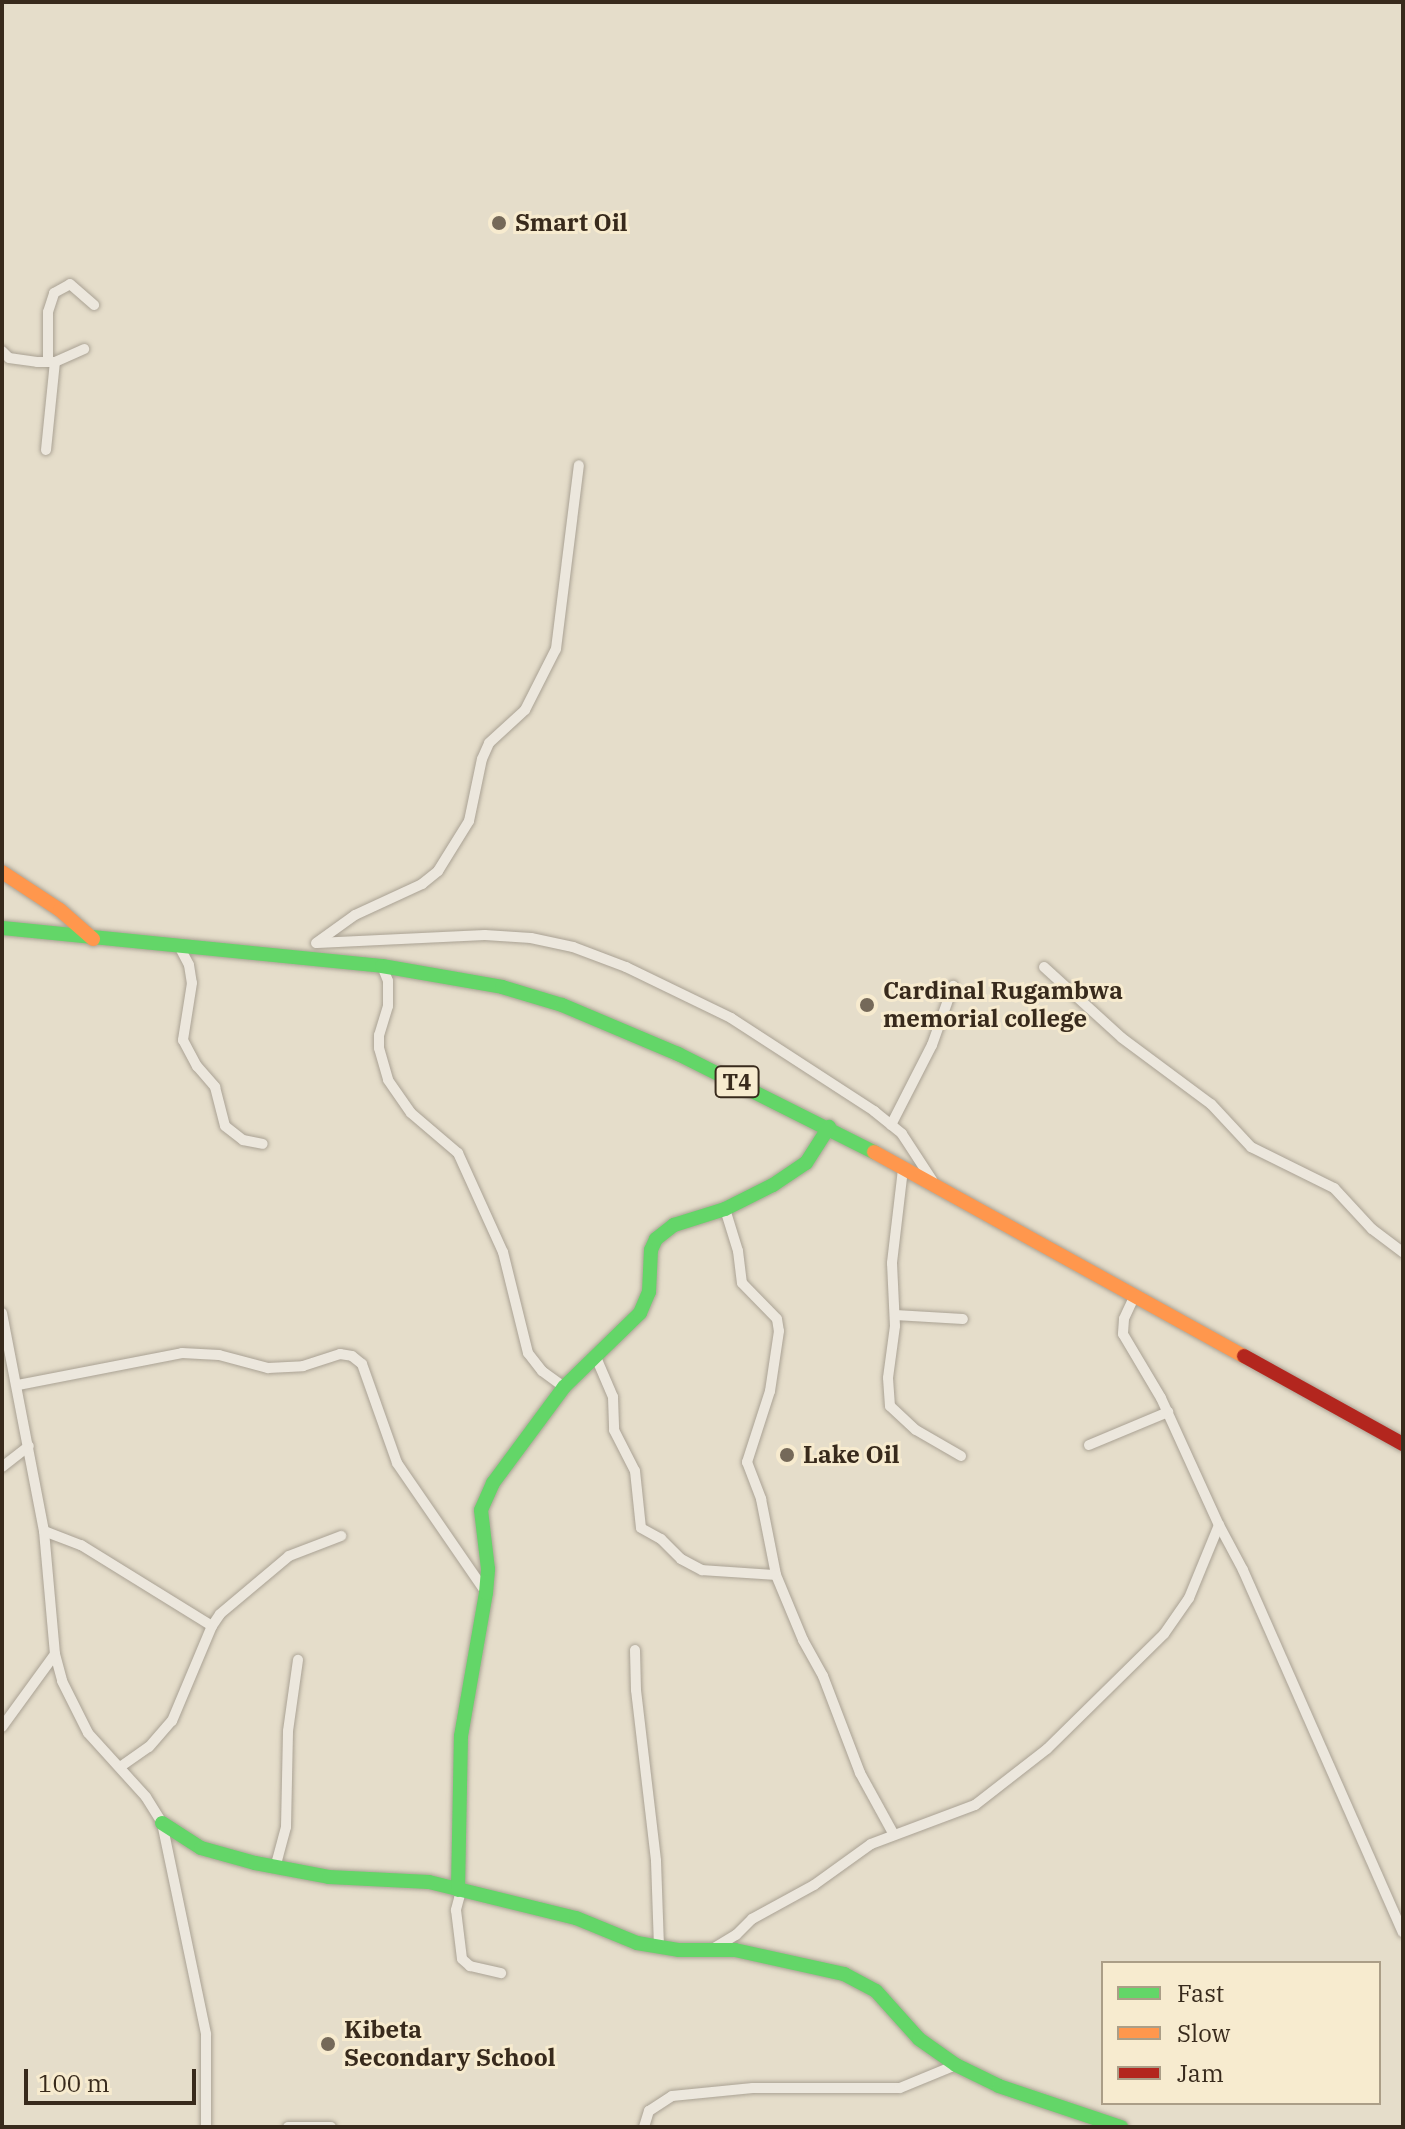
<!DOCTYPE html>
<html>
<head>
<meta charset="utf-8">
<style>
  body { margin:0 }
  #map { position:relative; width:1405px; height:2129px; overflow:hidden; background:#e5ddca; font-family:"IBM Plex Serif",serif }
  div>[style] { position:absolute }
  .roads { filter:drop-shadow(0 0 2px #aaa294) drop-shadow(0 0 2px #aaa294) }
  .street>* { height:10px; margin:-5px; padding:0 5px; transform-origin:5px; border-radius:5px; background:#ece7dd }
  .fast>* { height:14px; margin:-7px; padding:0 7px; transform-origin:7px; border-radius:7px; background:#63d668 }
  .slow>* { height:14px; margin:-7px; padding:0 7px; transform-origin:7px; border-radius:7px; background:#ff974d }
  .jam>* { height:14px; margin:-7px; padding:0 7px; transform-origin:7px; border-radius:7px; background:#b3261e }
  .dots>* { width:22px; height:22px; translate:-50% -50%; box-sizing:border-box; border:4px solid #f7ebcf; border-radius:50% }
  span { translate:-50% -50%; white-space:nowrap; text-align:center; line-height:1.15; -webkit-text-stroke:6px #f7ebcf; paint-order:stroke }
  .shield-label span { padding:2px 6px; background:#f7ebcf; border:2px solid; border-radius:6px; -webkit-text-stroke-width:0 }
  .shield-label { font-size:22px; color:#382a1c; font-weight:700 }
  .poi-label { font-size:24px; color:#382a1c; font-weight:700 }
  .left { translate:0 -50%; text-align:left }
  .frame { position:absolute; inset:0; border:4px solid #382a1c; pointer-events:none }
  .legend { position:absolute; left:1101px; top:1961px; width:280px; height:144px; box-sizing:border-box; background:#f7ebcf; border:2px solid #ab9e87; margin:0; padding:10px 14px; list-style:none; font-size:24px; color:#382a1c }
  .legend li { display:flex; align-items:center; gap:16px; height:40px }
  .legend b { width:40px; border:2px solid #ab9e87 }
  .scale { position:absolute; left:24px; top:2069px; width:172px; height:36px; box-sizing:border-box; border:4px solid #382a1c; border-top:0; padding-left:10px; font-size:24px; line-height:28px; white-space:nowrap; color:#382a1c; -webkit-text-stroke:6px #f7ebcf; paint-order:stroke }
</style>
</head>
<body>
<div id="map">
  <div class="roads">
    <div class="street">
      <div style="left:2px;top:351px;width:10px;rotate:45deg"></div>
      <div style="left:9px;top:358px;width:28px;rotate:8deg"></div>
      <div style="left:37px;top:362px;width:18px"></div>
      <div style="left:55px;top:362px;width:32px;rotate:-24deg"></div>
      <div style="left:48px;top:362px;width:50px;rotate:-90deg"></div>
      <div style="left:48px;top:312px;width:20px;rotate:-72deg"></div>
      <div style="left:54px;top:293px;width:18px;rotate:-29deg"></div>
      <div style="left:70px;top:284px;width:32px;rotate:41deg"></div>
      <div style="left:46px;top:450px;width:88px;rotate:-84.2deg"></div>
      <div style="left:316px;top:943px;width:48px;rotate:-35.7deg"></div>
      <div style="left:355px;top:915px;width:74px;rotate:-24.8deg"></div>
      <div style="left:422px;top:884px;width:21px;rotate:-39deg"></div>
      <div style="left:438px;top:871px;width:59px;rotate:-58.2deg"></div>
      <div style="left:469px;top:821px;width:63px;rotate:-78.2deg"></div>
      <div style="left:482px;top:759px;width:17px;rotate:-66deg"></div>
      <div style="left:489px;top:743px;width:49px;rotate:-42.5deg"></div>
      <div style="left:525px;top:710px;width:68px;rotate:-63.1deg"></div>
      <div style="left:556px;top:649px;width:185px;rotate:-82.9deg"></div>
      <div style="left:317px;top:943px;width:168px;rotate:-2.7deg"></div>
      <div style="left:485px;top:935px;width:46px;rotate:3.7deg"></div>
      <div style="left:531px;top:938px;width:43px;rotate:12.1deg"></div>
      <div style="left:573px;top:947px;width:57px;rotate:20.7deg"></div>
      <div style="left:626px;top:967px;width:117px;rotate:25.9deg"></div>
      <div style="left:731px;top:1018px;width:171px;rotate:33deg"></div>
      <div style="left:874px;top:1111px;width:36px;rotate:39deg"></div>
      <div style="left:902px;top:1134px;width:55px;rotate:56.9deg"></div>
      <div style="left:179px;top:946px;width:21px;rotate:62deg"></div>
      <div style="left:189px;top:965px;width:18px;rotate:81deg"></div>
      <div style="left:192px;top:983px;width:58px;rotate:99deg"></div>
      <div style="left:183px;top:1040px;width:30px;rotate:62deg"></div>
      <div style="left:197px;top:1066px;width:28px;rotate:49deg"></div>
      <div style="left:215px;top:1087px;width:40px;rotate:75.6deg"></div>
      <div style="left:225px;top:1126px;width:23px;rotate:38deg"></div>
      <div style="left:243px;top:1140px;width:20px;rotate:11deg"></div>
      <div style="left:382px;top:966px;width:16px;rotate:68deg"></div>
      <div style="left:388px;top:981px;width:25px;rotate:90deg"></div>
      <div style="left:388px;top:1006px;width:30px;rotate:107deg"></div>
      <div style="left:379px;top:1035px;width:13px;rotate:90deg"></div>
      <div style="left:379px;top:1048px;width:33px;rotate:74deg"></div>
      <div style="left:388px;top:1080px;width:40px;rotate:55.1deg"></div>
      <div style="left:411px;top:1113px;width:62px;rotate:40.4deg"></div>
      <div style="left:458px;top:1153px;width:109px;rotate:65.6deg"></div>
      <div style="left:503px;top:1252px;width:104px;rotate:76.1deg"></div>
      <div style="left:528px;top:1353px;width:23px;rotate:52deg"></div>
      <div style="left:542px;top:1371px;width:27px;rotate:36deg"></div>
      <div style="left:1044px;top:967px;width:105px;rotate:42.3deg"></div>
      <div style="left:1122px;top:1038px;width:111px;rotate:36.6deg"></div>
      <div style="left:1211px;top:1104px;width:59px;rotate:47.1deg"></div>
      <div style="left:1251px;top:1147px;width:93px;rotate:26.3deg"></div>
      <div style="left:1334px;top:1188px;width:56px;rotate:47.2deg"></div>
      <div style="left:1372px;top:1229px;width:39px;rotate:37deg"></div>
      <div style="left:891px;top:1125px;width:90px;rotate:-62.9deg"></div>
      <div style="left:932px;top:1045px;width:63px;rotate:-70.4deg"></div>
      <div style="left:903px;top:1169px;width:95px;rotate:96.7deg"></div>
      <div style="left:892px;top:1263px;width:63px;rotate:87.3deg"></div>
      <div style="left:895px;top:1326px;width:52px;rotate:97.7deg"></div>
      <div style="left:888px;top:1378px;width:28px;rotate:86deg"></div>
      <div style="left:890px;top:1406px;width:35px;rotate:43deg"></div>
      <div style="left:916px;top:1430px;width:52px;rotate:30deg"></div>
      <div style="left:725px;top:1209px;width:44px;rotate:72.8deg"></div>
      <div style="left:738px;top:1251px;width:32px;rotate:83deg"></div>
      <div style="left:742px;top:1283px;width:50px;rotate:45.8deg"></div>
      <div style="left:777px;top:1319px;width:12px;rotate:81deg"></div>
      <div style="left:779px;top:1331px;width:61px;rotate:98.5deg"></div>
      <div style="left:770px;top:1391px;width:75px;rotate:107.9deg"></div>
      <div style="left:747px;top:1462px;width:40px;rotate:69deg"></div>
      <div style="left:761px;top:1499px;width:77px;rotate:78.8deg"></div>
      <div style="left:776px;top:1575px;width:70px;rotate:67.4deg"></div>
      <div style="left:803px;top:1640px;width:41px;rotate:60.9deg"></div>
      <div style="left:823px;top:1676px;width:104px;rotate:69.1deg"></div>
      <div style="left:860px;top:1773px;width:68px;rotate:61.2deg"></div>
      <div style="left:1135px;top:1295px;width:26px;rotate:115deg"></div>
      <div style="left:1124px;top:1319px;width:15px;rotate:94deg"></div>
      <div style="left:1123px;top:1334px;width:74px;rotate:59.3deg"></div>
      <div style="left:1161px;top:1398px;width:140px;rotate:65.5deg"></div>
      <div style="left:1219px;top:1525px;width:51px;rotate:61.9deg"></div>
      <div style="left:1243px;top:1570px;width:396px;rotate:66.2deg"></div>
      <div style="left:2px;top:1313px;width:222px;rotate:79.1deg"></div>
      <div style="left:44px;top:1531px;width:123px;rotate:84.9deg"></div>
      <div style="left:55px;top:1654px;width:28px;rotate:75deg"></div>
      <div style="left:62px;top:1681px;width:58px;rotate:63.4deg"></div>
      <div style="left:88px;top:1733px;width:86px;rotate:47.8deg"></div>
      <div style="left:146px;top:1797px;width:31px;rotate:58deg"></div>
      <div style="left:162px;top:1823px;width:216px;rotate:78.2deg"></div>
      <div style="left:206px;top:2034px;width:93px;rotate:90deg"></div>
      <div style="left:895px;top:1315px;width:68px;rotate:3.4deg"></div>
      <div style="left:595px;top:1355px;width:46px;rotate:66.8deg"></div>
      <div style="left:613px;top:1397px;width:33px;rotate:88deg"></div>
      <div style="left:614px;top:1430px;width:46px;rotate:62.9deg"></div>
      <div style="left:635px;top:1471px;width:57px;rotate:84deg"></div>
      <div style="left:641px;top:1528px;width:23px;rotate:29deg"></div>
      <div style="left:661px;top:1539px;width:28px;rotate:45deg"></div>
      <div style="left:681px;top:1559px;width:24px;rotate:28deg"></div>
      <div style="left:702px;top:1570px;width:74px;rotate:3.9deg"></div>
      <div style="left:18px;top:1385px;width:167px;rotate:-11deg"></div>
      <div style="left:182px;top:1353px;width:37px;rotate:3deg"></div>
      <div style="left:219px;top:1355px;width:51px;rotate:14.9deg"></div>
      <div style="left:268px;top:1368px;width:35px;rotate:-3deg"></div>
      <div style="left:303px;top:1366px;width:39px;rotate:-18deg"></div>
      <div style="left:340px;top:1354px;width:12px;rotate:9deg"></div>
      <div style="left:352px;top:1356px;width:13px;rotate:39deg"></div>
      <div style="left:362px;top:1364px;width:105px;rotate:70.5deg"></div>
      <div style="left:397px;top:1463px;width:155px;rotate:55.5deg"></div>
      <div style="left:1089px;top:1445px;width:86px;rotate:-22.7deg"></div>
      <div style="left:2px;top:1467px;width:34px;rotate:-38deg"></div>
      <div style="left:44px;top:1531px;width:40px;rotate:21deg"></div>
      <div style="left:81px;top:1545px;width:154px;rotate:31.7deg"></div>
      <div style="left:635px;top:1650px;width:40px;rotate:88.6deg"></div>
      <div style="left:636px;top:1690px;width:172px;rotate:83.3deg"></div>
      <div style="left:656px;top:1861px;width:87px;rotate:88deg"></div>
      <div style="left:2px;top:1727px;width:90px;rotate:-54deg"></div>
      <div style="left:120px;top:1767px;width:35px;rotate:-35deg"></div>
      <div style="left:149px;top:1747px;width:35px;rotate:-49deg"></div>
      <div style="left:172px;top:1721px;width:103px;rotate:-67.2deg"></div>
      <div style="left:212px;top:1626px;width:14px;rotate:-56deg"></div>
      <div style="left:220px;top:1614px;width:90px;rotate:-40deg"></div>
      <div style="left:289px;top:1556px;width:56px;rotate:-21deg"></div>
      <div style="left:275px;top:1868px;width:42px;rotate:-75deg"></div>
      <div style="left:286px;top:1827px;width:96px;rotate:-88.8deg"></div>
      <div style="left:288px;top:1731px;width:72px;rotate:-82deg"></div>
      <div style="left:461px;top:1891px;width:20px;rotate:105deg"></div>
      <div style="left:456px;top:1910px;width:49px;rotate:83deg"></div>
      <div style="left:462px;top:1959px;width:11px;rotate:41deg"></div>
      <div style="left:470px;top:1966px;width:32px;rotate:13deg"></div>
      <div style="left:714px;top:1948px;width:26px;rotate:-31deg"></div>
      <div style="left:736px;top:1935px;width:23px;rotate:-45deg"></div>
      <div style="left:752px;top:1919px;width:71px;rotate:-28.7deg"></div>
      <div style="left:814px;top:1885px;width:70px;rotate:-35.7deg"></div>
      <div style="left:871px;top:1844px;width:111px;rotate:-20.6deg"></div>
      <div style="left:975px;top:1805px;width:91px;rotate:-37.9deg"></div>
      <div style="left:1047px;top:1749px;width:164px;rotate:-44.5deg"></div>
      <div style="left:1164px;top:1634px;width:44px;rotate:-55.2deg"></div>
      <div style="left:1189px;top:1598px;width:79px;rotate:-67.7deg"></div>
      <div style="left:288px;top:2127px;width:43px"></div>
      <div style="left:644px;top:2127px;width:17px;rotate:-73deg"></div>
      <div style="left:649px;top:2111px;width:27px;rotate:-33deg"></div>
      <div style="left:672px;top:2096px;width:81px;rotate:-5.6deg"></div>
      <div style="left:753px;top:2088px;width:147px"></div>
      <div style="left:900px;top:2088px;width:61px;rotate:-22.3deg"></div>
    </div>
    <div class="fast">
      <div style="left:2px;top:928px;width:382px;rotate:5.7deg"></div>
      <div style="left:382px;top:966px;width:122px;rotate:9.9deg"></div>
      <div style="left:502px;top:987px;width:63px;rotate:16.7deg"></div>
      <div style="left:562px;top:1005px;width:126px;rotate:22.9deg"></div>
      <div style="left:678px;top:1054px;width:219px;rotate:26.6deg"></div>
      <div style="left:162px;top:1823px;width:46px;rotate:32.7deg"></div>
      <div style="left:201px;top:1848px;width:56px;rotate:15.5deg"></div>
      <div style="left:255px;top:1863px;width:75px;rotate:10.7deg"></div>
      <div style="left:329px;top:1877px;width:100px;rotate:2.9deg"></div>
      <div style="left:429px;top:1882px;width:151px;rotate:13.8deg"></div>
      <div style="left:576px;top:1918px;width:66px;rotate:22.3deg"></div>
      <div style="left:637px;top:1943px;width:43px;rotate:9.5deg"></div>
      <div style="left:679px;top:1950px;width:56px"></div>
      <div style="left:735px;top:1950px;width:112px;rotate:12.4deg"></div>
      <div style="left:844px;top:1974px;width:36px;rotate:28deg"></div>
      <div style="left:876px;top:1991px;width:64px;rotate:48.1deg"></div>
      <div style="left:919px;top:2039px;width:45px;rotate:35.1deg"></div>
      <div style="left:956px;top:2065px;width:48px;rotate:26deg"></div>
      <div style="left:999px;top:2086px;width:129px;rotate:18.6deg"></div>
      <div style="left:458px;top:1890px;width:154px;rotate:-88.9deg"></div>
      <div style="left:461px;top:1736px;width:145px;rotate:-80.1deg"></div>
      <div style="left:486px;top:1593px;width:24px;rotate:-85deg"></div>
      <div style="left:488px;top:1569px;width:59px;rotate:-96.8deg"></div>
      <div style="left:481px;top:1510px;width:30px;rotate:-66deg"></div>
      <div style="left:493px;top:1483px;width:119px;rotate:-53.5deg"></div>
      <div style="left:564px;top:1387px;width:106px;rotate:-44.2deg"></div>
      <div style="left:640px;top:1313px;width:23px;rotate:-67deg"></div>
      <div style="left:649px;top:1292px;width:42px;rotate:-87.3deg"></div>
      <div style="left:651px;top:1250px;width:12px;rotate:-66deg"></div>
      <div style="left:656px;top:1239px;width:23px;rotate:-38deg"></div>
      <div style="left:674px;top:1225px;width:53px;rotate:-17.4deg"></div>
      <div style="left:725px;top:1209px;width:54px;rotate:-26.6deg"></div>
      <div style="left:773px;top:1185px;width:40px;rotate:-34deg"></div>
      <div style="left:806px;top:1163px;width:43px;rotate:-57.4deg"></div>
    </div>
    <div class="slow">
      <div style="left:2px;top:872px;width:69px;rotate:33.2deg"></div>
      <div style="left:60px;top:910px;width:44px;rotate:41.3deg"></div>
      <div style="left:874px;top:1152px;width:423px;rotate:28.9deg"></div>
    </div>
    <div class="jam">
      <div style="left:1244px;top:1356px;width:182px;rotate:29deg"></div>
    </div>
  </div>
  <div class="dots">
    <div style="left:499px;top:223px;background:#756959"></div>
    <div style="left:867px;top:1005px;background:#756959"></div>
    <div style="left:787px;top:1455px;background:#756959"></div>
    <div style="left:328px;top:2044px;background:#756959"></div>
  </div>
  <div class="shield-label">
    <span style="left:737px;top:1082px">T4</span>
  </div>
  <div class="poi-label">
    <span class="left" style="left:515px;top:223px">Smart Oil</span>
    <span class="left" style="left:883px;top:1005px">Cardinal Rugambwa<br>memorial college</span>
    <span class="left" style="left:803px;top:1455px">Lake Oil</span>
    <span class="left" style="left:344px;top:2044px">Kibeta<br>Secondary School</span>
  </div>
  <div class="frame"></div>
  <ul class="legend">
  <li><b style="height:10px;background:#63d668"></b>Fast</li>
  <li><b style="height:10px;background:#ff974d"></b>Slow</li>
  <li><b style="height:10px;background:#b3261e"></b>Jam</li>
  </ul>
  <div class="scale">100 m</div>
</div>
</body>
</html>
